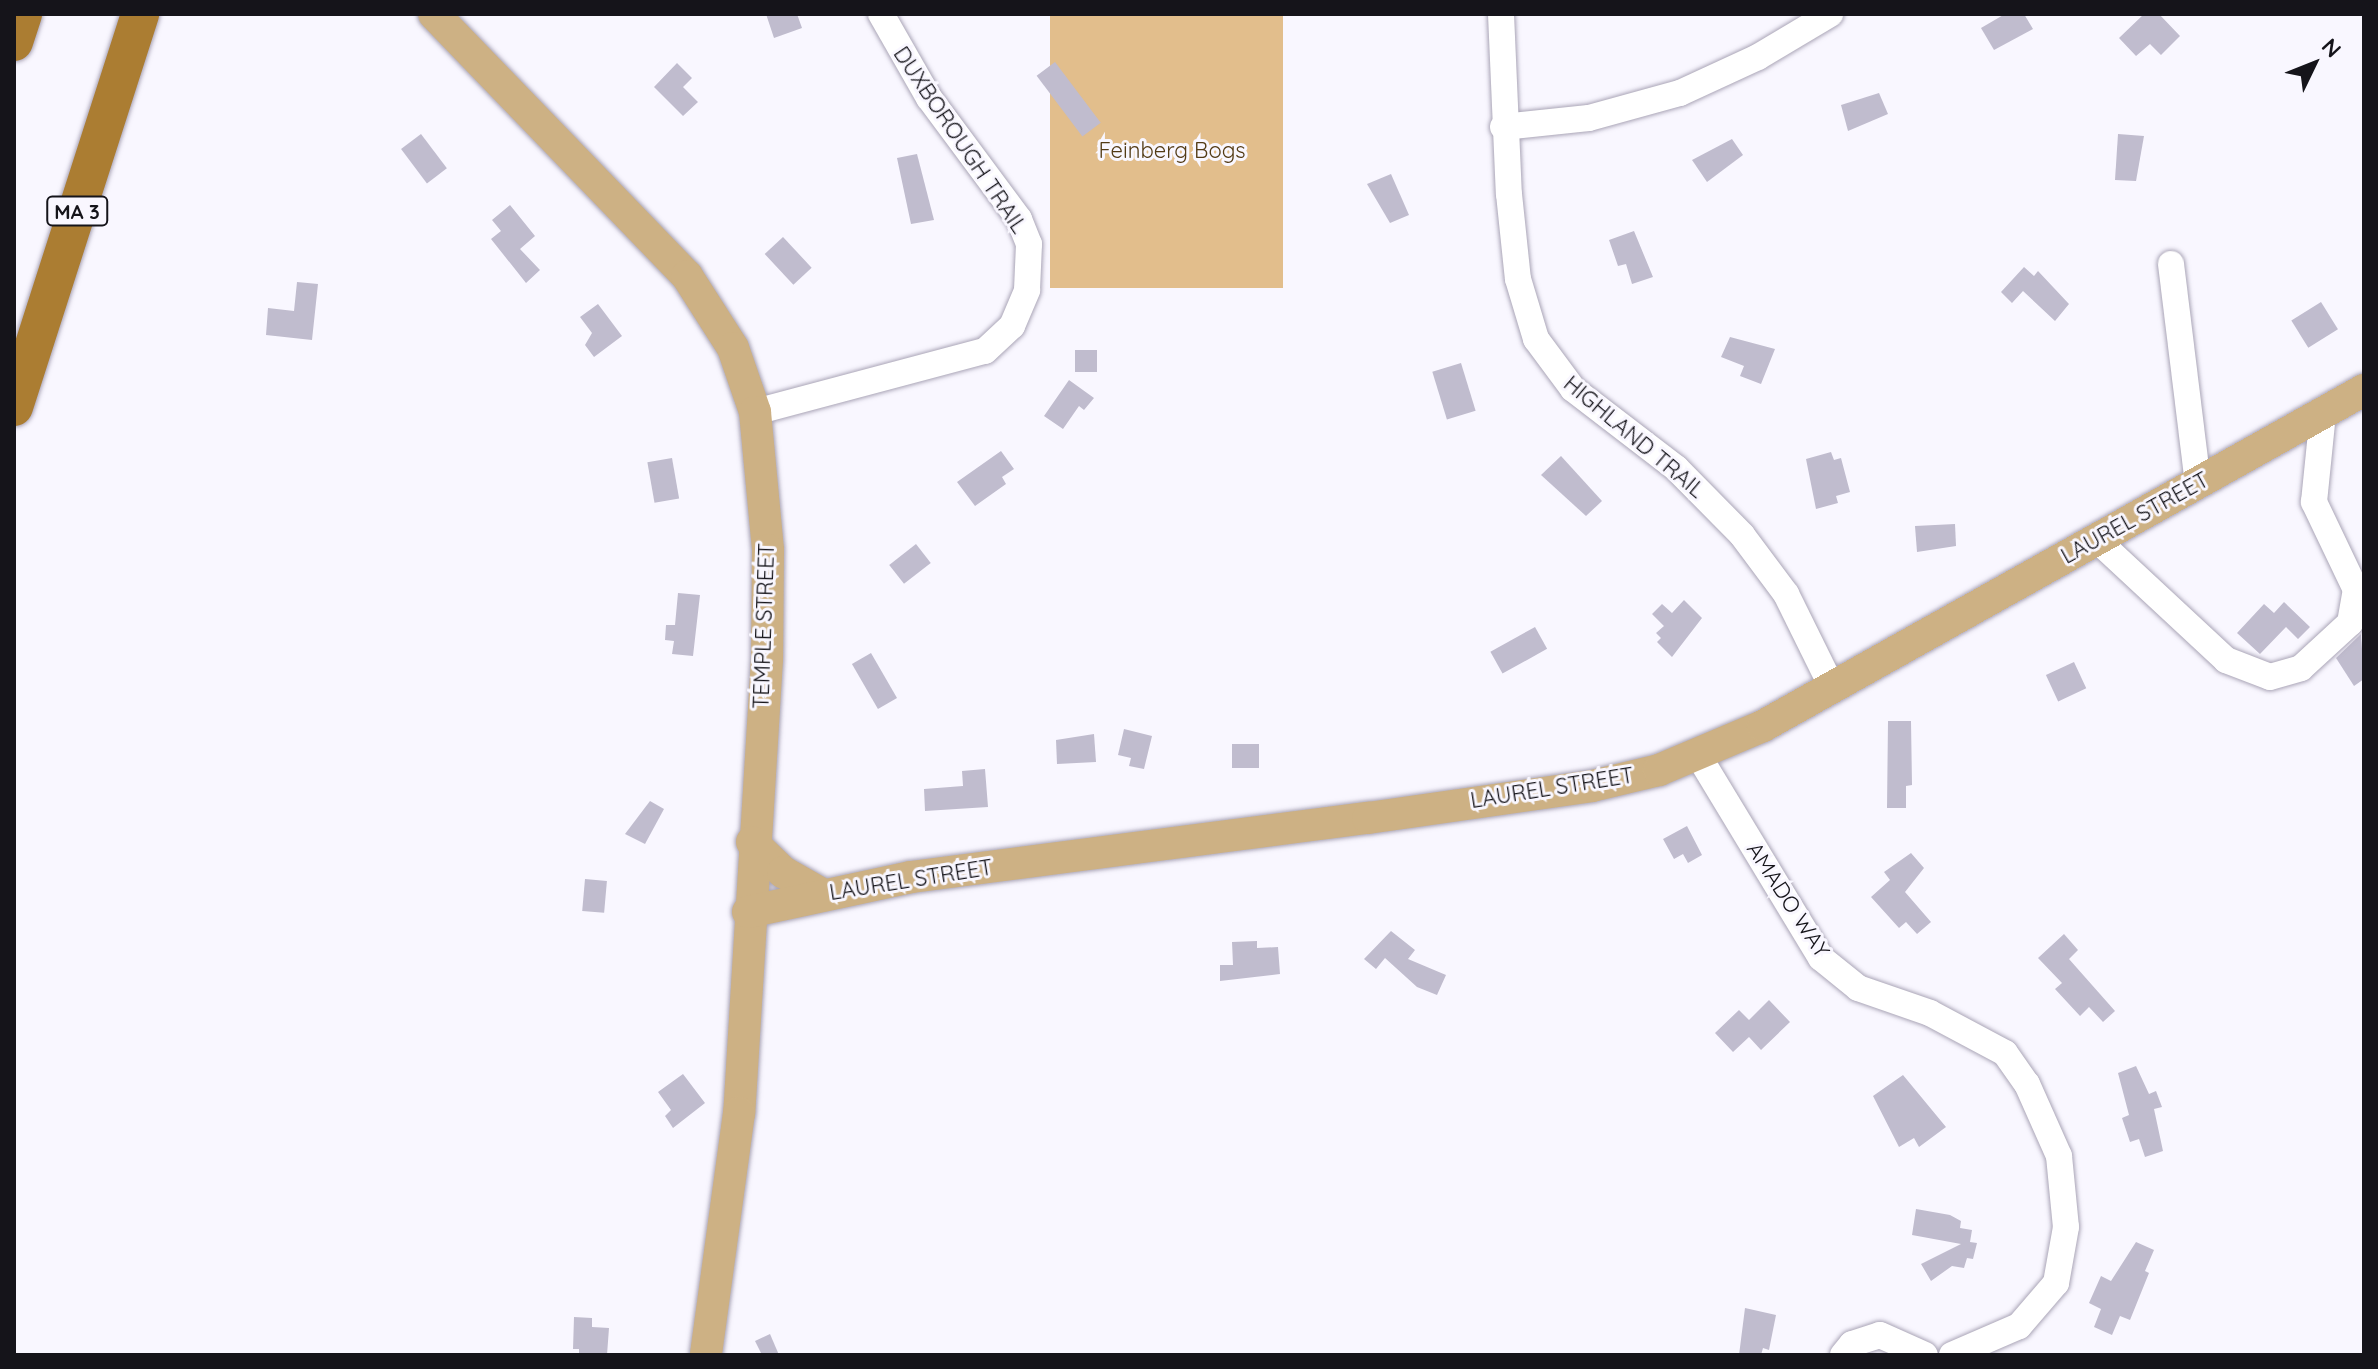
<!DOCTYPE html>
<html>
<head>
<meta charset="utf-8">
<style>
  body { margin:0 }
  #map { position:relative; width:2378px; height:1369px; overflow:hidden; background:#f9f7ff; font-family:Quicksand,sans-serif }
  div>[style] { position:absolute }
  .green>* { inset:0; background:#e2be8c; transform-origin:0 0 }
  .building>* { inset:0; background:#c0bcce; transform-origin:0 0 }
  .roads { filter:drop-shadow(0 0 2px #aaa5b7) drop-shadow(0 0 2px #aaa5b7) }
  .minor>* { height:26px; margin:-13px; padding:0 13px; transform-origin:13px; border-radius:13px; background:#fff }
  .major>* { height:32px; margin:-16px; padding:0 16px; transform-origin:16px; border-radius:16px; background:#cdb184 }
  .highway>* { height:38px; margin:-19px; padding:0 19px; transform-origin:19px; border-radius:19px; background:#ab7d32 }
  span { translate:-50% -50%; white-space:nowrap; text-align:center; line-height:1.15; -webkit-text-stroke:6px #f9f7ff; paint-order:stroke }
  .shield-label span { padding:2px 6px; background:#f9f7ff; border:2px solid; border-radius:6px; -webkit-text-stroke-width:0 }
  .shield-label { font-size:20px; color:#15141a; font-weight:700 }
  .street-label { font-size:22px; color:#15141a }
  .park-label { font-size:22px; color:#533b15 }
  .frame { position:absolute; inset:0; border:16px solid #15141a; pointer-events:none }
  .north { position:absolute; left:2274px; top:24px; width:80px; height:80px; -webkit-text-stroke:6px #f9f7ff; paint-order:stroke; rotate:47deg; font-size:22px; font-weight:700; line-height:32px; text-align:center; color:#15141a }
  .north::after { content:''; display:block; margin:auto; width:28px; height:36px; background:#15141a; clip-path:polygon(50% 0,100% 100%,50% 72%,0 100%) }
</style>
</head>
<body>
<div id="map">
  <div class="green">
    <div style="left:1050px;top:14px;width:233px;height:274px"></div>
  </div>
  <div class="building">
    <div style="clip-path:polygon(766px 14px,797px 14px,802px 28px,774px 38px)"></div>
    <div style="clip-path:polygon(2005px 14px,2024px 14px,2033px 29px,1994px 50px,1981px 28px)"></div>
    <div style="clip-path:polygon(2144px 14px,2159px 14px,2180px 36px,2161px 55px,2150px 44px,2136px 56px,2119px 38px)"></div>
    <div style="left:1055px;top:62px;width:76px;height:23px;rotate:53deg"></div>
    <div style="clip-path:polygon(677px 63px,692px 78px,683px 87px,698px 102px,683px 116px,654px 87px)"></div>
    <div style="clip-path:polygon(1879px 93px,1888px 114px,1848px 131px,1841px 105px)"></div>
    <div style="left:421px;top:134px;width:43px;height:25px;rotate:53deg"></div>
    <div style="clip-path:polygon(2118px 134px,2144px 136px,2136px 181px,2115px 180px)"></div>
    <div style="clip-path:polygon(1732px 139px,1743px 155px,1707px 182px,1692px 160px)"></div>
    <div style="clip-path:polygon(917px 154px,934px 220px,911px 224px,897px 158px)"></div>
    <div style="clip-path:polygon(1391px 174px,1409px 215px,1390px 223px,1367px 184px)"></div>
    <div style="clip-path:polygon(510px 205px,535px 236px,520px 249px,540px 270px,526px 283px,491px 239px,501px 231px,492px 220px)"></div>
    <div style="clip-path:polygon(1634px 231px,1653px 277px,1632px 284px,1626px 264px,1618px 266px,1609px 240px)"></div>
    <div style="left:783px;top:237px;width:42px;height:25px;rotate:47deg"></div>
    <div style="clip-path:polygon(2024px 267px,2034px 276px,2038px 271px,2069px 304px,2055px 321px,2023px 291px,2012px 303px,2001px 292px)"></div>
    <div style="clip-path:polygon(297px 282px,318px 284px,312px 340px,266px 335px,268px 308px,294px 311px)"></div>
    <div style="left:2321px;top:302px;width:32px;height:35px;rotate:58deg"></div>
    <div style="clip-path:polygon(598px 304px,622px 336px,594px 357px,585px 345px,592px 333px,580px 317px)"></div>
    <div style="clip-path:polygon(1730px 337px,1775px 349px,1761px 384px,1740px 376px,1744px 366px,1721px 357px)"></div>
    <div style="left:1097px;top:350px;width:22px;height:22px;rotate:90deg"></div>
    <div style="left:1461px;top:363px;width:50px;height:30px;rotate:73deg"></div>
    <div style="clip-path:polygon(1069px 380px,1094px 398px,1084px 410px,1079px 406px,1063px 429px,1044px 416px)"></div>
    <div style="clip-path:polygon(1001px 451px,1014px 469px,1002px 477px,1006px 484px,975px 506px,957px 482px)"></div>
    <div style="clip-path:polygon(1831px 452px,1834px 460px,1841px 458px,1850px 492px,1836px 496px,1838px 503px,1816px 509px,1806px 459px)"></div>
    <div style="clip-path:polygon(1561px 456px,1602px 501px,1586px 516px,1541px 475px)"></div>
    <div style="left:672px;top:458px;width:41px;height:25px;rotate:80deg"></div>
    <div style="clip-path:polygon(1955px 524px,1956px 546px,1917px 552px,1915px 526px)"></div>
    <div style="left:916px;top:544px;width:24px;height:34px;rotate:52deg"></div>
    <div style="clip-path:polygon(678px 593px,700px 595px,693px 656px,672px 654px,674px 641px,665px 640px,666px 625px,675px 625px)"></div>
    <div style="clip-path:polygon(1684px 600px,1702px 618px,1672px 657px,1657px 642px,1661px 638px,1656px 633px,1664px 626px,1652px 614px,1662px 604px,1672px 613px)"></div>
    <div style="clip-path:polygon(2284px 602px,2310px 627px,2298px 639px,2286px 627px,2260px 654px,2237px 633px,2264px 604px,2274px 613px)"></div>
    <div style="left:1535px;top:627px;width:25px;height:51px;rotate:61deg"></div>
    <div style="clip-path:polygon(2361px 634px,2364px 679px,2354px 686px,2336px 658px)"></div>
    <div style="left:871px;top:653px;width:52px;height:22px;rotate:60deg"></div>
    <div style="left:2074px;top:662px;width:29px;height:31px;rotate:65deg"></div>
    <div style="clip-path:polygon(1888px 721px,1911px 721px,1912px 785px,1906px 786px,1906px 808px,1887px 808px)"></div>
    <div style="clip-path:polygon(1124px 729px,1152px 736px,1144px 769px,1129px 766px,1131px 758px,1118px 755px)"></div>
    <div style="clip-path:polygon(1094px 734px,1096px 762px,1057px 764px,1056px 740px)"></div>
    <div style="left:1259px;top:744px;width:24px;height:27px;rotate:90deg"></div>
    <div style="clip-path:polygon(985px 769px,988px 807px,925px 811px,924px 789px,963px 786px,962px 771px)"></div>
    <div style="clip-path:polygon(650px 801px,664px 809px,645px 844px,625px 834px)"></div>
    <div style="clip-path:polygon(1687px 826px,1702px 855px,1688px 863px,1683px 854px,1674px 859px,1663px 839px)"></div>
    <div style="clip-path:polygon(1911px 853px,1924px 868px,1905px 892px,1931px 922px,1917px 934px,1906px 922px,1899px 928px,1871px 897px,1890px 880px,1884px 872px)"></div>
    <div style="left:585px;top:879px;width:22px;height:32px;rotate:5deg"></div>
    <div style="clip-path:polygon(1391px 931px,1415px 950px,1408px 959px,1446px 975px,1437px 995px,1417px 987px,1385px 958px,1376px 969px,1364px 959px)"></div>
    <div style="clip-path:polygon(2064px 934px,2078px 950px,2069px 959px,2115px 1011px,2103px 1022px,2089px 1007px,2080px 1016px,2055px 989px,2062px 983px,2038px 958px)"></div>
    <div style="clip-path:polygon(1257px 941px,1257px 948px,1278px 947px,1280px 974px,1220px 981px,1220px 965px,1233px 965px,1232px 942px)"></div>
    <div style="clip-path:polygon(1769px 1000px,1790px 1022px,1761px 1050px,1749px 1037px,1733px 1052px,1715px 1033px,1739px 1010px,1749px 1020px)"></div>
    <div style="clip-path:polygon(2136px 1066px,2149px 1094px,2156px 1091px,2162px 1107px,2154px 1109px,2163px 1151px,2145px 1157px,2139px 1139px,2130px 1142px,2122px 1118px,2129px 1115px,2118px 1073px)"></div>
    <div style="clip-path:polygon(683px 1074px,705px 1103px,673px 1128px,665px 1116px,671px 1110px,658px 1092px)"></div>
    <div style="clip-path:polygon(1903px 1075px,1946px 1127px,1919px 1147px,1914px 1138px,1899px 1147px,1873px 1096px)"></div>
    <div style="clip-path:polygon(1916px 1209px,1950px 1215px,1961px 1221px,1960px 1228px,1972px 1230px,1970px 1242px,1977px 1243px,1973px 1259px,1967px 1258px,1964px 1268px,1952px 1266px,1931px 1281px,1921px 1264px,1961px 1244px,1912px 1235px)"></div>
    <div style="clip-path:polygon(2136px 1242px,2154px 1250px,2145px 1271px,2149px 1273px,2130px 1320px,2120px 1316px,2112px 1335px,2094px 1327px,2101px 1309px,2089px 1303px,2101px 1276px,2111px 1281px)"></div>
    <div style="clip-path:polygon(1745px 1308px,1776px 1315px,1769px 1350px,1763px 1348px,1761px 1355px,1739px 1355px)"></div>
    <div style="clip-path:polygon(574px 1317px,592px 1318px,592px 1327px,609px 1328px,607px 1355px,579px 1355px,579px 1349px,573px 1349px)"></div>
    <div style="clip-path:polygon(770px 1334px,779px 1355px,762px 1355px,755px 1341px)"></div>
  </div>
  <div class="roads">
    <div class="minor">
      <div style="left:1501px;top:14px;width:180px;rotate:87.5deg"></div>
      <div style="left:1509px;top:194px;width:85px;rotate:84deg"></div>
      <div style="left:1518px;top:279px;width:63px;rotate:73.3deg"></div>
      <div style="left:1536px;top:339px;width:62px;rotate:53.5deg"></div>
      <div style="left:1573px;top:389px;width:130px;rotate:37.5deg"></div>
      <div style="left:1676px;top:468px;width:94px;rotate:45.4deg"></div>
      <div style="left:1742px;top:535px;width:74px;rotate:53.3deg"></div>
      <div style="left:1786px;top:594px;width:104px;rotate:63.7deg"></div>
      <div style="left:1503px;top:127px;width:86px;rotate:-6deg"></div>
      <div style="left:1589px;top:118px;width:94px;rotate:-15.4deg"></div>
      <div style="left:1680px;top:93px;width:86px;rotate:-24.8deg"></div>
      <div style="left:1758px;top:57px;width:84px;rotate:-30.8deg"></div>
      <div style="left:2171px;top:264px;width:222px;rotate:83deg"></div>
      <div style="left:755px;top:412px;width:238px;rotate:-14.9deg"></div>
      <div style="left:985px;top:351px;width:37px;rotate:-43deg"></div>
      <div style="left:1012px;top:326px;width:39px;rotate:-67deg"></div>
      <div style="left:1027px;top:290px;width:46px;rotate:-87.5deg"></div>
      <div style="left:1029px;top:244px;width:27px;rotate:-112deg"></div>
      <div style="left:1019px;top:219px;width:151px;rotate:-126.6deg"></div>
      <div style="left:929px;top:98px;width:97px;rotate:-119.7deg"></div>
      <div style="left:2096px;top:539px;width:178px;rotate:42.9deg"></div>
      <div style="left:2226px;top:660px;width:47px;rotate:21.1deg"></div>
      <div style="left:2270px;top:677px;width:32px;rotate:-16deg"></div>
      <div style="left:2301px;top:668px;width:67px;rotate:-42.6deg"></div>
      <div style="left:2350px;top:623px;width:34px;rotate:-80deg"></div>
      <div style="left:2356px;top:590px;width:98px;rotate:-115.5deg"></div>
      <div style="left:2314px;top:502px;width:89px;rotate:-84.2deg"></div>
      <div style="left:1698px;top:755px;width:237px;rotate:58.8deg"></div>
      <div style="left:1821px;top:958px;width:48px;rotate:39deg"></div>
      <div style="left:1858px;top:988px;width:76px;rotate:19.1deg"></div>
      <div style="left:1930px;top:1013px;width:85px;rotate:28.1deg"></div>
      <div style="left:2005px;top:1053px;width:38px;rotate:55deg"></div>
      <div style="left:2027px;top:1084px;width:79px;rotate:66deg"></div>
      <div style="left:2059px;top:1156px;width:71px;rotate:84.4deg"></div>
      <div style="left:2066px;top:1227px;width:57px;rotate:100.1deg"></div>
      <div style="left:2056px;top:1283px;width:57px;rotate:130.7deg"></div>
      <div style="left:2019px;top:1326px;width:73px;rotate:156.6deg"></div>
      <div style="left:1843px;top:1355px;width:14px;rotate:-51deg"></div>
      <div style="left:1852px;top:1344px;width:29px;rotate:-18deg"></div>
      <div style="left:1880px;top:1335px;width:49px;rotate:24deg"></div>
    </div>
    <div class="major">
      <div style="left:434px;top:14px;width:364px;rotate:46deg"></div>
      <div style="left:687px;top:276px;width:85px;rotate:57.4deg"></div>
      <div style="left:733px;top:348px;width:68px;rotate:71deg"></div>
      <div style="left:755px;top:412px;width:139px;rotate:84.6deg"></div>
      <div style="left:768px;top:550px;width:109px;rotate:90.5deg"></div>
      <div style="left:767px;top:659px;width:455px;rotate:93.5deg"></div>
      <div style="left:739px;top:1113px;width:244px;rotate:97.8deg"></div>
      <div style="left:752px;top:842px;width:43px;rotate:44.1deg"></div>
      <div style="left:783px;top:872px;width:45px;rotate:29.4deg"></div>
      <div style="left:748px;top:912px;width:167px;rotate:-12.1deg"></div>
      <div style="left:911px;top:877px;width:461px;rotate:-7.4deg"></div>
      <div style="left:1368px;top:818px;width:226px;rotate:-8.1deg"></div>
      <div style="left:1592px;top:786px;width:69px;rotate:-13.4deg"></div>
      <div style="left:1659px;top:770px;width:113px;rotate:-22.9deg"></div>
      <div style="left:1763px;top:726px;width:689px;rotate:-29.21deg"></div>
    </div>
    <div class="highway">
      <div style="left:14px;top:42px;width:29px;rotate:-72deg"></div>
      <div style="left:14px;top:407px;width:413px;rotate:-72.2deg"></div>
    </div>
  </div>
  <div class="shield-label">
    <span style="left:77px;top:211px">MA 3</span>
  </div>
  <div class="street-label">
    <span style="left:960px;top:140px;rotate:56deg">DUXBOROUGH TRAIL</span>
    <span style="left:1634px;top:437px;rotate:40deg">HIGHLAND TRAIL</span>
    <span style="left:2135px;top:518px;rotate:-29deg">LAUREL STREET</span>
    <span style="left:764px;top:626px;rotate:-88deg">TEMPLE STREET</span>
    <span style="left:1552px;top:788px;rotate:-9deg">LAUREL STREET</span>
    <span style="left:911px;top:880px;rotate:-9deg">LAUREL STREET</span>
    <span style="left:1788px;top:900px;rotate:57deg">AMADO WAY</span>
  </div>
  <div class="park-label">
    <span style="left:1172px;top:151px">Feinberg Bogs</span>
  </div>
  <div class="frame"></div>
  <div class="north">N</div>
</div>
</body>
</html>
